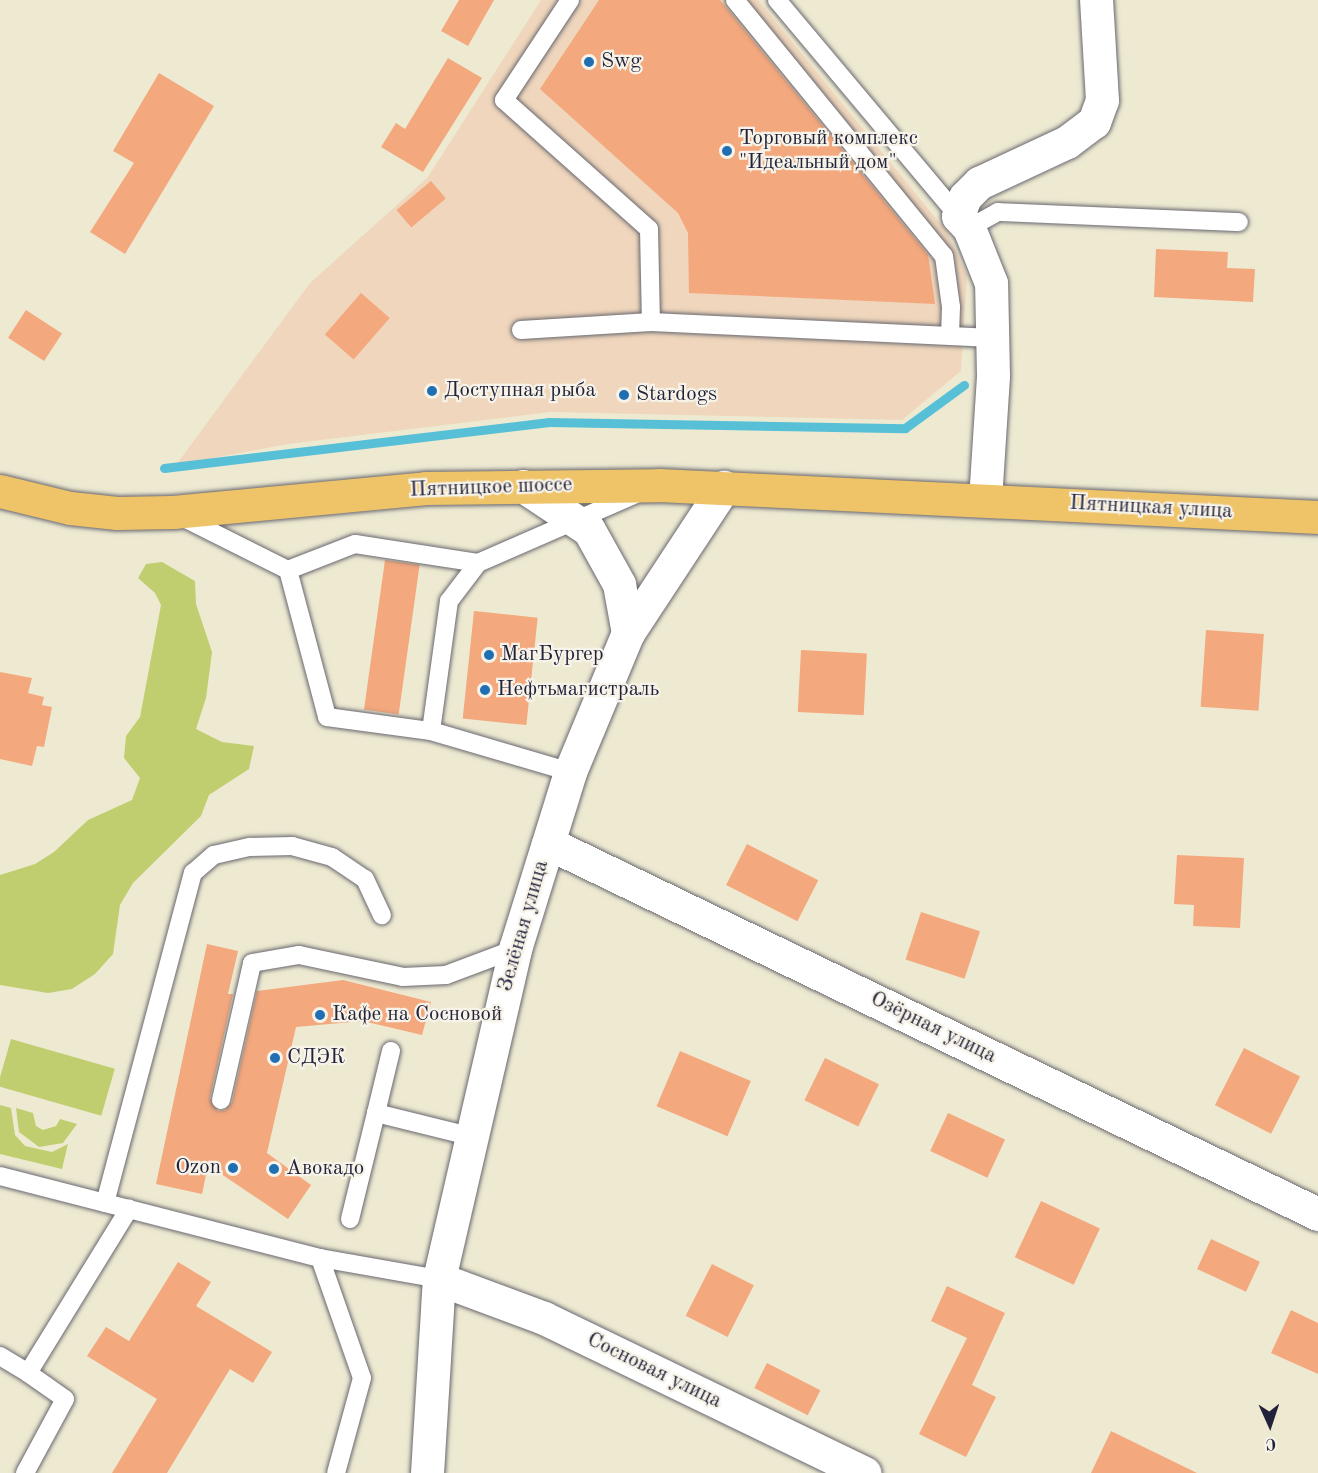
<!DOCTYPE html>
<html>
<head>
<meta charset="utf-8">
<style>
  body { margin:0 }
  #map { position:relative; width:1318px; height:1473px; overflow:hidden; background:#eeead2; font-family:"Old Standard TT",serif }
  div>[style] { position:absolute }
  .built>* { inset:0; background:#efd6bc }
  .green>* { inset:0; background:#c0ce70; transform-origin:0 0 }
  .stream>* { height:9px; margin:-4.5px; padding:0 4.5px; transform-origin:4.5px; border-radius:4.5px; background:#58c0d6 }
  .building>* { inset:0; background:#f3a87e; transform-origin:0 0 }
  .roads { filter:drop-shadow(0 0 2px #696870) drop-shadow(0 0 2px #696870) }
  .service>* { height:18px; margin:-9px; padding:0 9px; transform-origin:9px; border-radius:9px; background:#fff }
  .minor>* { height:33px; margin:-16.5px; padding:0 16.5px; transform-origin:16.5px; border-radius:16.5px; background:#fff }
  .primary>* { height:33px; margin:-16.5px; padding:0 16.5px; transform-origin:16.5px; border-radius:16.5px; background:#efc469 }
  .dots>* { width:16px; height:16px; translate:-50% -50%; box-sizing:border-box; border:3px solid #f7f3e8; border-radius:50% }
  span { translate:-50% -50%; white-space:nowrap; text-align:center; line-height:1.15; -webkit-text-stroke:4.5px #f7f3e8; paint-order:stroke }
  .poi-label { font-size:21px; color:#22223b }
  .left { translate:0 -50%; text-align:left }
  .right { translate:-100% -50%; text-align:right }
  .street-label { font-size:21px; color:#22223b }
  .north { position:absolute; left:1240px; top:1395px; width:60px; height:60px; -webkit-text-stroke:4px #f7f3e8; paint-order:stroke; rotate:177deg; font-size:16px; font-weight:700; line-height:24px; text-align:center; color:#22223b }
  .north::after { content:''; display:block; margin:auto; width:21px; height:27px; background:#22223b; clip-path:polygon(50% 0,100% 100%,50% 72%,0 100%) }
</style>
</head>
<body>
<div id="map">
  <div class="built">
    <div style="clip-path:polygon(541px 0,758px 0,947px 232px,967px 275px,961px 371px,902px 420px,550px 412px,288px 444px,176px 465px,310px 283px,428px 177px)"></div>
  </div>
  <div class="green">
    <div style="clip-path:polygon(162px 562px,195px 581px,196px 604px,212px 652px,206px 698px,196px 729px,222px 742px,254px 746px,249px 769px,209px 795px,201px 816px,133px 883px,120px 905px,113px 954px,95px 974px,72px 989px,48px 993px,0 985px,0 875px,35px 864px,54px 852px,88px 820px,132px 800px,140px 778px,124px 758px,126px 736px,140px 717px,161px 605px,155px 593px,138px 578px,146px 564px)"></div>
    <div style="left:11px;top:1039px;width:108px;height:49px;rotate:16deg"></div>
    <div style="clip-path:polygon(0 1105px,11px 1108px,15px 1135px,25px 1146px,52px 1152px,68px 1144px,62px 1169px,0 1154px)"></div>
    <div style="clip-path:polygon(16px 1108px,33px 1113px,36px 1126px,43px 1130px,56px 1126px,60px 1119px,77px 1124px,63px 1143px,39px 1147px,19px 1132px)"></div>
  </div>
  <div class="stream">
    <div style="left:164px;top:468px;width:388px;rotate:-6.8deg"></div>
    <div style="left:549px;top:422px;width:356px;rotate:1deg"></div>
    <div style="left:905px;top:428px;width:73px;rotate:-36.1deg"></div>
  </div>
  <div class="building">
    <div style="clip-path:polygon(459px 0,494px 0,468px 46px,441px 31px)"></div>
    <div style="clip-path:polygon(599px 0,720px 0,928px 255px,935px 304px,689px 293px,688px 233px,678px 213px,540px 89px)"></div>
    <div style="clip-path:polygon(448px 58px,482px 78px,423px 172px,381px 147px,396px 123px,405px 129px)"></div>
    <div style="clip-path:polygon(159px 73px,214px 106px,125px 254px,90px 232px,134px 163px,113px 151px)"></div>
    <div style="left:431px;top:181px;width:23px;height:45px;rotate:50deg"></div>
    <div style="clip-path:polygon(1156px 249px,1228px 252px,1227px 268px,1255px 269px,1253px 302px,1154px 297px)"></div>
    <div style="left:361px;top:293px;width:38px;height:55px;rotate:41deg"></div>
    <div style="left:26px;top:310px;width:43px;height:33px;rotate:33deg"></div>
    <div style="left:385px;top:560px;width:35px;height:151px;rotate:8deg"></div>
    <div style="left:474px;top:611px;width:64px;height:108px;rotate:6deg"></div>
    <div style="left:1206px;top:630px;width:58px;height:77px;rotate:4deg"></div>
    <div style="left:801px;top:650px;width:66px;height:62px;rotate:3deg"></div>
    <div style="clip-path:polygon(0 672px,32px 678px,28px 693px,44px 697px,42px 705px,52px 707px,44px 747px,37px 746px,32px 766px,0 759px)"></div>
    <div style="left:747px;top:844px;width:80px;height:46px;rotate:27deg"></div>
    <div style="clip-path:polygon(1177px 855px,1244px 858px,1240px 928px,1193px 926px,1194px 905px,1174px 904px)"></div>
    <div style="left:921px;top:912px;width:62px;height:50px;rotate:18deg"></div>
    <div style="clip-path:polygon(207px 944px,238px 951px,228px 994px,233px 994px,210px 1098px,218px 1111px,225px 1110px,232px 1102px,257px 991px,343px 980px,431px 1002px,422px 1035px,363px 1021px,296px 1027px,267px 1153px,311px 1185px,288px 1219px,208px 1165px,202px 1194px,156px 1184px)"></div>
    <div style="left:1244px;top:1048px;width:63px;height:64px;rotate:27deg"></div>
    <div style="left:680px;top:1051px;width:77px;height:60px;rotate:23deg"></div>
    <div style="left:825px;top:1058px;width:60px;height:47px;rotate:26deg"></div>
    <div style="left:948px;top:1113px;width:63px;height:42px;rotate:25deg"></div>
    <div style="left:1041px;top:1201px;width:65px;height:62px;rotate:25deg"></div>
    <div style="left:1211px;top:1239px;width:54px;height:33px;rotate:25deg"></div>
    <div style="clip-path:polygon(178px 1262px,211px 1282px,196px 1306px,272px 1352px,253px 1383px,230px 1369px,167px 1473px,112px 1473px,157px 1399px,87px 1356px,106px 1327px,129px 1341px)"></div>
    <div style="left:712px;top:1264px;width:47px;height:58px;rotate:27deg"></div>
    <div style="clip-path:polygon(947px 1286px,1005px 1313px,972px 1385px,996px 1397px,966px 1457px,919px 1434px,967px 1338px,931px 1321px)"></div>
    <div style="clip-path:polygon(1291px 1310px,1318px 1323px,1318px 1374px,1271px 1353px)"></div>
    <div style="left:767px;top:1363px;width:60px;height:28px;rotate:27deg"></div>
    <div style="clip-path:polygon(1111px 1431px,1197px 1473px,1091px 1473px)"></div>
  </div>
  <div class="roads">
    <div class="service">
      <div style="left:570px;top:0;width:120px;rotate:123.4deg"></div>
      <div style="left:504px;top:100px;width:194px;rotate:41.7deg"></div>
      <div style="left:649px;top:229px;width:93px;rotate:88.8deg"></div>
      <div style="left:735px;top:0;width:330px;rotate:50.8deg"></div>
      <div style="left:944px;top:256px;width:51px;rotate:82.2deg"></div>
      <div style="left:951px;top:307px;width:29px;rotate:92deg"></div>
      <div style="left:777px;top:0;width:282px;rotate:50deg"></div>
      <div style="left:969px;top:228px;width:33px;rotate:-29deg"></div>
      <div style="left:998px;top:212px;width:241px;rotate:2.4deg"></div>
      <div style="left:521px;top:330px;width:130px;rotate:-3.5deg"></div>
      <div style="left:651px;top:322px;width:342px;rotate:2.7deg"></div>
      <div style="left:180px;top:516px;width:121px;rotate:26.6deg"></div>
      <div style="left:288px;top:570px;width:72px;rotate:-21.2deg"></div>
      <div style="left:355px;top:544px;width:124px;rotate:8.8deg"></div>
      <div style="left:478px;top:563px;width:48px;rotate:127.3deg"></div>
      <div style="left:449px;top:601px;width:131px;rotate:97.9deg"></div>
      <div style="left:478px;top:563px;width:175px;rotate:-23.6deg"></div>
      <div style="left:288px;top:570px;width:152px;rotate:75.1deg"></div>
      <div style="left:327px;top:717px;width:105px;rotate:7.7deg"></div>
      <div style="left:431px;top:731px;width:145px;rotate:16.4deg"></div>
      <div style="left:391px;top:1051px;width:64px;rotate:103.6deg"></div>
      <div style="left:376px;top:1113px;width:96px;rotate:13.9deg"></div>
      <div style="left:221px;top:1100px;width:140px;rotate:-77.2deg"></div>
      <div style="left:252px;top:963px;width:48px;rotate:-9.7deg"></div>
      <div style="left:299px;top:955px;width:106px;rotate:11.9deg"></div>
      <div style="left:403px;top:977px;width:43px;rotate:-2.7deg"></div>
      <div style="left:446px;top:975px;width:74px;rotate:-20.6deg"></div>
      <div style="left:0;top:1176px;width:330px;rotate:14.4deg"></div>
      <div style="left:320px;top:1258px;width:121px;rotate:10deg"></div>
      <div style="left:105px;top:1203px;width:342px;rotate:-75.1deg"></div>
      <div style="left:193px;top:873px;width:28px;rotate:-41deg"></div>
      <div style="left:214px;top:855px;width:37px;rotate:-13deg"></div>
      <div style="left:250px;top:847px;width:42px;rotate:-1.4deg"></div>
      <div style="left:292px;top:846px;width:41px;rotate:15.4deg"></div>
      <div style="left:332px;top:857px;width:40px;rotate:34deg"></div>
      <div style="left:365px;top:879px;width:40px;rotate:65deg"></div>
      <div style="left:350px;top:1219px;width:109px;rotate:-76.2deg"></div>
      <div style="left:320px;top:1258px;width:127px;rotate:70.7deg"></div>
      <div style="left:362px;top:1378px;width:98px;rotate:105.3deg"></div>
      <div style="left:0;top:1356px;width:33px;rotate:31deg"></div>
      <div style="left:25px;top:1473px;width:84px;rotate:-61.6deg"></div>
      <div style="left:65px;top:1399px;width:45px;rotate:-144.9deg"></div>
      <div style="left:28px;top:1373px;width:193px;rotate:-58.4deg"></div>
    </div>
    <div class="minor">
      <div style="left:523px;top:486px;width:79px;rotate:33.7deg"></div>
      <div style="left:589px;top:530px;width:62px;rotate:60.9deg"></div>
      <div style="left:619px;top:584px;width:50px;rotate:79.6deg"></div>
      <div style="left:985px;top:500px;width:125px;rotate:-86.3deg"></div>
      <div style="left:993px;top:375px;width:92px;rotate:-91.2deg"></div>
      <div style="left:991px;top:283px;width:59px;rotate:-111.8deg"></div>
      <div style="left:969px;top:228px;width:16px;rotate:-133deg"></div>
      <div style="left:958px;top:216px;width:20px;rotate:-70deg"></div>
      <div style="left:965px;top:197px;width:20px;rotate:-45deg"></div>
      <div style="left:979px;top:183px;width:97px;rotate:-25deg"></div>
      <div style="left:1067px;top:142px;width:34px;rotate:-37deg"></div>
      <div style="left:1094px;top:122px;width:23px;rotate:-70deg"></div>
      <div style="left:1102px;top:100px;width:100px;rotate:-93.4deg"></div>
      <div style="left:548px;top:843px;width:855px;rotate:25.73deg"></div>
      <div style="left:439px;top:1279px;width:112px;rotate:20.4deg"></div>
      <div style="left:544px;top:1318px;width:356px;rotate:25.8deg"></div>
      <div style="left:427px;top:1473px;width:194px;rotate:-86.5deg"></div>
      <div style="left:439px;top:1279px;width:339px;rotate:-77deg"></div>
      <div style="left:515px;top:949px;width:185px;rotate:-72.7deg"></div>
      <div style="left:570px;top:772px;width:151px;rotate:-67.4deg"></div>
      <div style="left:628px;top:633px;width:175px;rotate:-56.7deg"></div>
    </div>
    <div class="primary">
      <div style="left:0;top:491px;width:72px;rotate:13.7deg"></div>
      <div style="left:70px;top:508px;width:47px;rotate:6.1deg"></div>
      <div style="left:117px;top:513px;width:56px;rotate:-1deg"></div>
      <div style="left:173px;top:512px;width:254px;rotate:-5.4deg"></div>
      <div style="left:426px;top:488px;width:233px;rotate:-0.7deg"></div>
      <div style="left:659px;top:485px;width:660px;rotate:2.78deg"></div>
    </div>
  </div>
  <div class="dots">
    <div style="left:589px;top:62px;background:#1f6fb2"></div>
    <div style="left:727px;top:151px;background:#1f6fb2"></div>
    <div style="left:432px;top:391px;background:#1f6fb2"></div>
    <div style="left:624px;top:395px;background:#1f6fb2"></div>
    <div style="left:489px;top:655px;background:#1f6fb2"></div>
    <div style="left:485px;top:690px;background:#1f6fb2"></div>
    <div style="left:320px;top:1015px;background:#1f6fb2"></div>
    <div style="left:275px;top:1058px;background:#1f6fb2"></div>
    <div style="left:233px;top:1168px;background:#1f6fb2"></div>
    <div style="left:274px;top:1169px;background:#1f6fb2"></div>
  </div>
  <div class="poi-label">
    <span class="left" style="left:601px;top:62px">Swg</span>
    <span class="left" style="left:739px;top:151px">Торговый комплекс<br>"Идеальный дом"</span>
    <span class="left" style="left:444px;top:391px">Доступная рыба</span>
    <span class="left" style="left:636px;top:395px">Stardogs</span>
    <span class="left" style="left:501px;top:655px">МагБургер</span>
    <span class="left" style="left:497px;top:690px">Нефтьмагистраль</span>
    <span class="left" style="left:332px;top:1015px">Кафе на Сосновой</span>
    <span class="left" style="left:287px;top:1058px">СДЭК</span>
    <span class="right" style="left:221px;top:1168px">Ozon</span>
    <span class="left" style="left:286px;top:1169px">Авокадо</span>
  </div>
  <div class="street-label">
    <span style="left:491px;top:488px;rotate:-2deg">Пятницкое шоссе</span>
    <span style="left:1151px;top:508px;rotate:3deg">Пятницкая улица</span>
    <span style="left:524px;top:926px;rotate:-74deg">Зелёная улица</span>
    <span style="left:933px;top:1028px;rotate:26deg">Озёрная улица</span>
    <span style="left:654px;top:1371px;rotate:26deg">Сосновая улица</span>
  </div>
  <div class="north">С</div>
</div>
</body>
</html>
